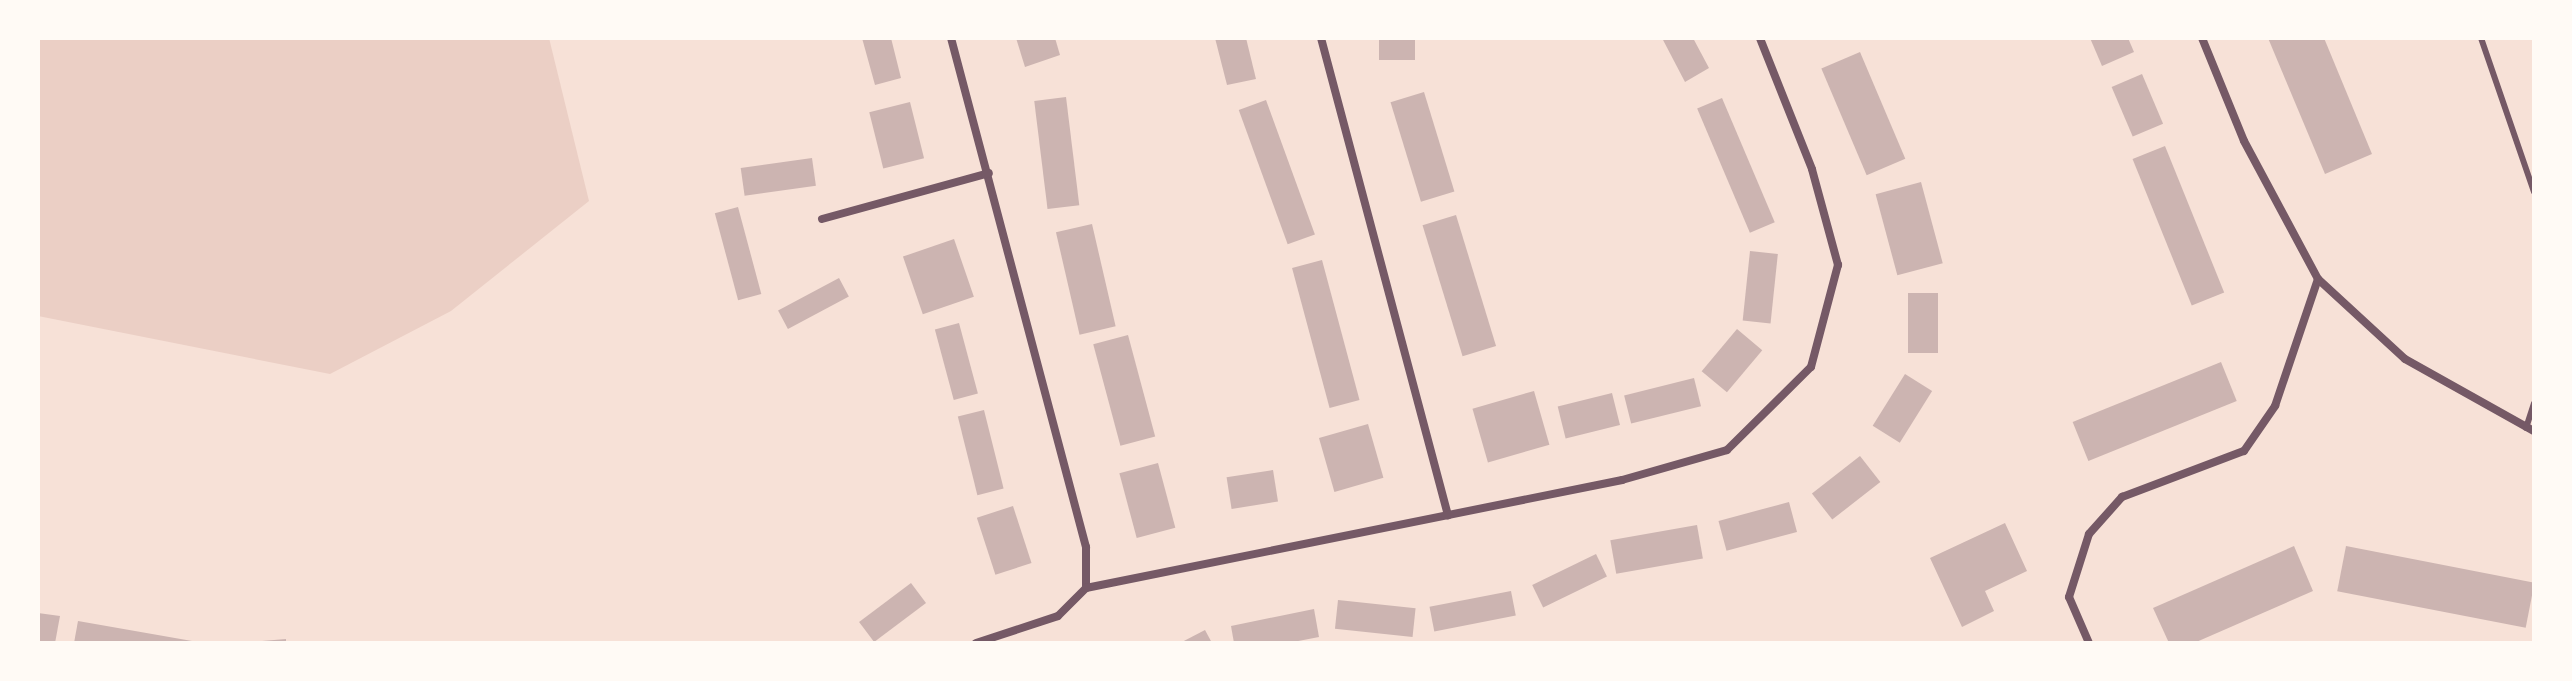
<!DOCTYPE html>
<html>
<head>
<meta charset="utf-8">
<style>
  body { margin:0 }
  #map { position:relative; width:2572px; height:681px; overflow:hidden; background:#f7e1d7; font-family:Poppins,sans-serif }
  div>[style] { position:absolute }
  .green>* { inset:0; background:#ebcfc5 }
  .building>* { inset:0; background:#ccb4b1; transform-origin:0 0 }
  .service>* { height:6px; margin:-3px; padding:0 3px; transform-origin:3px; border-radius:3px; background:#755966 }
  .minor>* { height:8px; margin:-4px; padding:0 4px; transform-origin:4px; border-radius:4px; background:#755966 }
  span { translate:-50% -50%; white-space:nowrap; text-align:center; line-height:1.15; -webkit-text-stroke:8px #fffaf5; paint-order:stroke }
  .frame { position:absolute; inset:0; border:40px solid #fffaf5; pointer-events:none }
</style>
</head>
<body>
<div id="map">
  <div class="green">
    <div style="clip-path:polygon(38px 38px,549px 38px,589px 201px,451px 311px,330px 374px,38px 316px)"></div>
  </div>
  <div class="building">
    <div style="clip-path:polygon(862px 38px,891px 38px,901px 78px,875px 85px)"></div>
    <div style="clip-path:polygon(1016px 38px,1055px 38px,1060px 55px,1025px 67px)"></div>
    <div style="clip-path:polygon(1215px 38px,1246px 38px,1256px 79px,1227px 85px)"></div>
    <div style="left:1379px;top:38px;width:36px;height:22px"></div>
    <div style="clip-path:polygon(1662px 38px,1693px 38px,1709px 68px,1685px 82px)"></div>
    <div style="clip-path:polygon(2090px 38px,2128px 38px,2134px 52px,2102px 66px)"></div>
    <div style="clip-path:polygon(2268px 38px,2324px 38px,2372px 154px,2325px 174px)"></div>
    <div style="left:1860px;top:52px;width:116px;height:42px;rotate:67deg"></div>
    <div style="left:2142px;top:74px;width:54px;height:33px;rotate:67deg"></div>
    <div style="left:1424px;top:92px;width:104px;height:35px;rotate:73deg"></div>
    <div style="left:1066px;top:97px;width:109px;height:32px;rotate:83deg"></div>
    <div style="left:1722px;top:98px;width:135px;height:27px;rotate:67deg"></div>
    <div style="left:1266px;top:100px;width:143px;height:29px;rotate:70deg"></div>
    <div style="left:910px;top:102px;width:58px;height:42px;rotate:76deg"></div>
    <div style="left:2165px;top:146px;width:158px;height:35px;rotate:68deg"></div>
    <div style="left:812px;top:158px;width:28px;height:72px;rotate:82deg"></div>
    <div style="left:1921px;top:182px;width:84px;height:47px;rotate:75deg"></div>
    <div style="left:738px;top:207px;width:90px;height:24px;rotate:75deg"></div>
    <div style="left:1456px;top:215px;width:137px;height:35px;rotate:73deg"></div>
    <div style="left:1092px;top:224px;width:105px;height:37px;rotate:77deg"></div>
    <div style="left:954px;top:239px;width:61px;height:54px;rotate:71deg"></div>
    <div style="left:1750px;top:251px;width:28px;height:70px;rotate:6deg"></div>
    <div style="left:1322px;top:260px;width:145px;height:31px;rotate:75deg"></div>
    <div style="left:839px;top:278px;width:21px;height:69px;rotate:62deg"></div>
    <div style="left:1908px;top:293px;width:30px;height:60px"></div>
    <div style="left:959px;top:323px;width:73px;height:25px;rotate:75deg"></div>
    <div style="left:1737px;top:329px;width:33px;height:55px;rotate:40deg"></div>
    <div style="left:1128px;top:335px;width:105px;height:36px;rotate:75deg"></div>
    <div style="left:2221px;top:362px;width:42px;height:160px;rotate:68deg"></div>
    <div style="left:1905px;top:374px;width:32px;height:61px;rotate:32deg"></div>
    <div style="left:1694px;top:378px;width:29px;height:72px;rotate:76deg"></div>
    <div style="left:1534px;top:391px;width:56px;height:64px;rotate:74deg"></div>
    <div style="left:1612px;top:393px;width:33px;height:56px;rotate:76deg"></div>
    <div style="left:984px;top:410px;width:81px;height:27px;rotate:76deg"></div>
    <div style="left:1368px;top:424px;width:56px;height:51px;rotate:74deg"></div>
    <div style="left:1860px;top:456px;width:33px;height:61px;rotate:52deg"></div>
    <div style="left:1158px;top:463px;width:67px;height:40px;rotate:75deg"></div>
    <div style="left:1273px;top:470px;width:32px;height:47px;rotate:81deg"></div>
    <div style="left:1789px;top:502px;width:31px;height:73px;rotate:75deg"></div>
    <div style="left:1013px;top:506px;width:60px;height:38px;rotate:72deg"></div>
    <div style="clip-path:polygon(2005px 523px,2027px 571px,1985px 591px,1994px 611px,1962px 627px,1930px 558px)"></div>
    <div style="left:1697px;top:525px;width:34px;height:88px;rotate:80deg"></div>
    <div style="clip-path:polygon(2294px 546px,2313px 591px,2194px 643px,2169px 643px,2153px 608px)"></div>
    <div style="left:2346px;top:546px;width:192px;height:46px;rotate:11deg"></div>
    <div style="left:1596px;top:554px;width:25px;height:71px;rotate:64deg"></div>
    <div style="left:911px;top:583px;width:25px;height:65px;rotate:53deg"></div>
    <div style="left:1511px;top:591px;width:25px;height:83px;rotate:79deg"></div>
    <div style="left:1338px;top:600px;width:78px;height:29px;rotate:6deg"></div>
    <div style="clip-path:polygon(1314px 609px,1319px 637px,1288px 643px,1234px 643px,1231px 626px)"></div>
    <div style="clip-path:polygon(38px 613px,60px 616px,55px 643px,38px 643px)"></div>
    <div style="clip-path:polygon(78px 621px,192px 641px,192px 643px,74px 643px)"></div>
    <div style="clip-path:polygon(1205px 630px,1212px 643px,1180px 643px)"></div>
    <div style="clip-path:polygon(286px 639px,286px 643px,262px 643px,262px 641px)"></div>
  </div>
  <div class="service">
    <div style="left:2481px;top:38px;width:163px;rotate:71deg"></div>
    <div style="left:2526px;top:428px;width:26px;rotate:-72deg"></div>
  </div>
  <div class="minor">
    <div style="left:951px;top:38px;width:527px;rotate:75.15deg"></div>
    <div style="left:1086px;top:547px;width:41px;rotate:90deg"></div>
    <div style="left:1321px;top:38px;width:494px;rotate:75.1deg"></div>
    <div style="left:2202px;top:38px;width:111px;rotate:67.8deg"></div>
    <div style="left:2244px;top:141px;width:157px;rotate:61.8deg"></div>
    <div style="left:2318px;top:279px;width:118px;rotate:42.6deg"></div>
    <div style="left:2405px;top:359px;width:148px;rotate:29.2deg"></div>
    <div style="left:822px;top:219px;width:173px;rotate:-15.4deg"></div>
    <div style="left:976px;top:643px;width:86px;rotate:-18.2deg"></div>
    <div style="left:1058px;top:616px;width:40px;rotate:-45deg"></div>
    <div style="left:1086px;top:588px;width:547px;rotate:-11.39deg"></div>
    <div style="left:1622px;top:480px;width:109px;rotate:-15.9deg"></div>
    <div style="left:1727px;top:450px;width:118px;rotate:-44.7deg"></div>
    <div style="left:1811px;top:367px;width:106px;rotate:-75.2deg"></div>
    <div style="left:1838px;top:265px;width:99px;rotate:-105.2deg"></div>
    <div style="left:1812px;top:169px;width:141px;rotate:-111.7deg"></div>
    <div style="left:2089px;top:643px;width:50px;rotate:-113.5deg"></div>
    <div style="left:2069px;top:597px;width:66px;rotate:-72.4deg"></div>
    <div style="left:2089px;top:534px;width:50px;rotate:-48.3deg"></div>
    <div style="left:2122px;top:497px;width:130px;rotate:-20.7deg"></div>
    <div style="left:2244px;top:451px;width:55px;rotate:-55.4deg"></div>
    <div style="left:2275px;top:406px;width:134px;rotate:-71.3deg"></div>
  </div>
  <div class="frame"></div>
</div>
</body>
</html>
